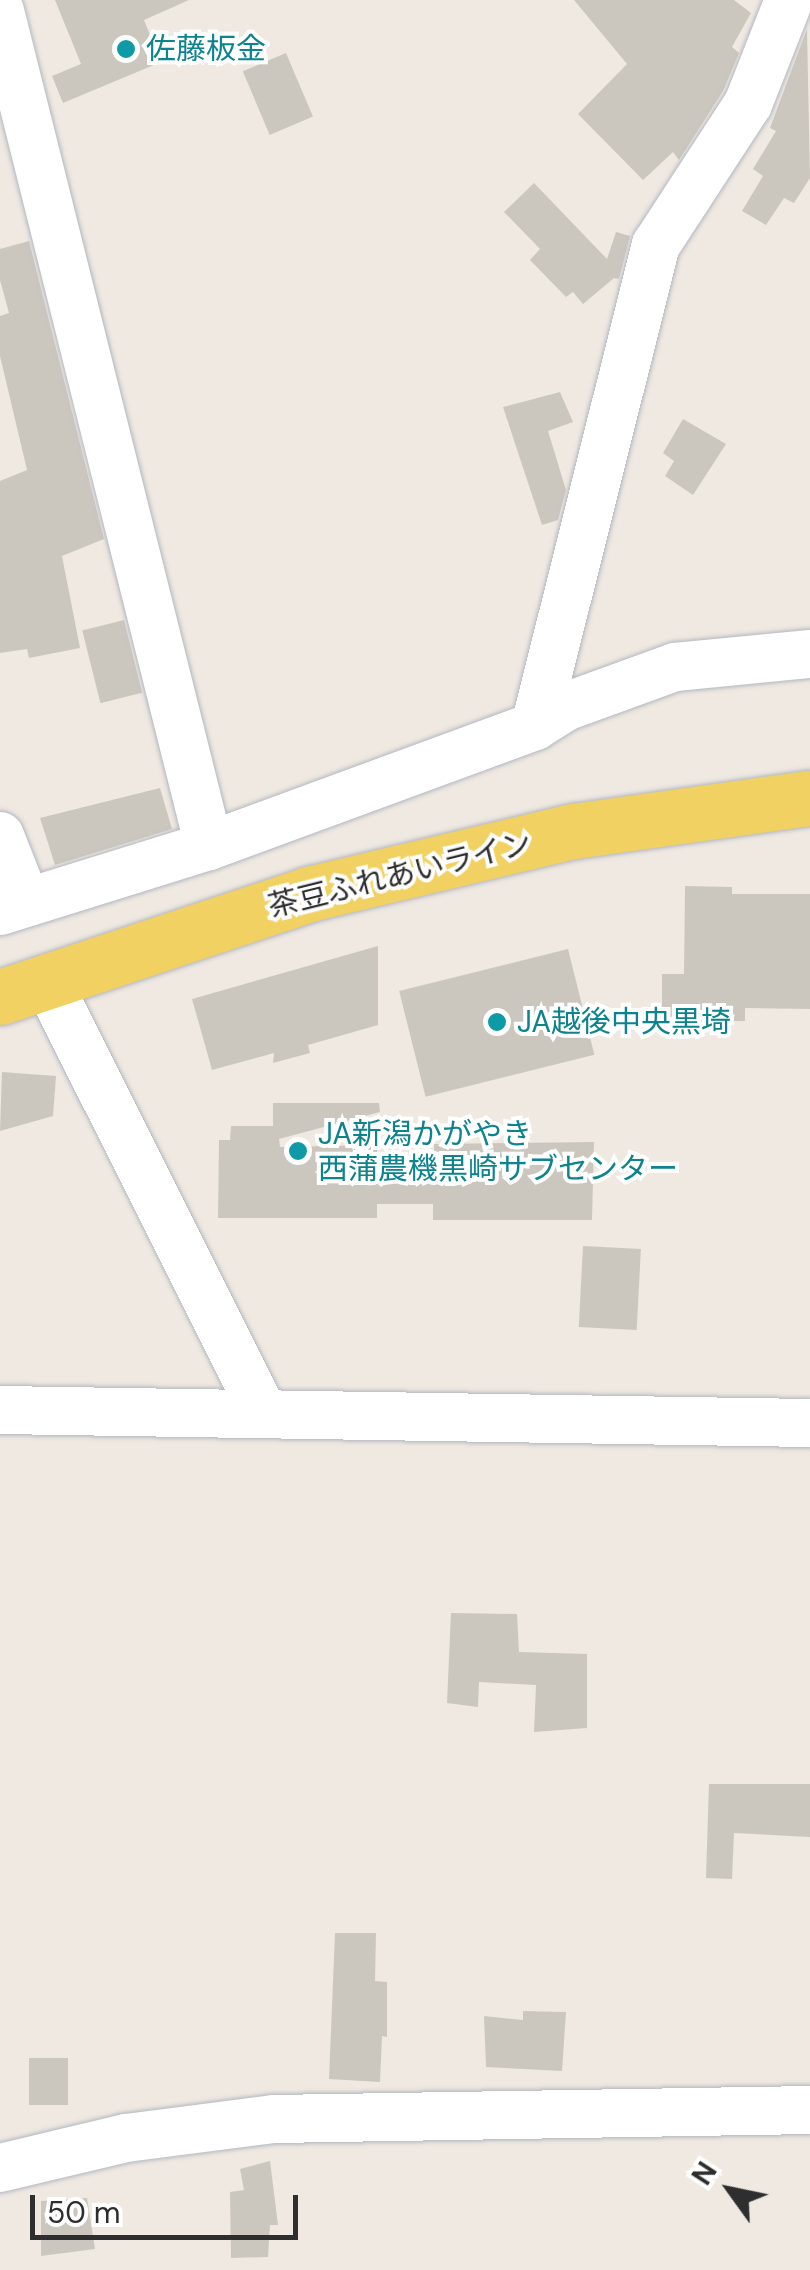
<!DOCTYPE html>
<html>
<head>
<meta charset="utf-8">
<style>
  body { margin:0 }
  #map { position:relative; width:810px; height:2270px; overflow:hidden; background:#efe9e1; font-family:"DM Sans","Noto Sans JP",sans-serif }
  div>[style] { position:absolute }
  .building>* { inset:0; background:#cbc7bf; transform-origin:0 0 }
  .roads { filter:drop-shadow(0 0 2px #b4b7c1) drop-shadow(0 0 2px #b4b7c1) }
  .minor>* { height:48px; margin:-24px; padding:0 24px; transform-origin:24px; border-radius:24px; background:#fff }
  .major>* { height:55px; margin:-27.5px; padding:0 27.5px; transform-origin:27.5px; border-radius:27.5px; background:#f2d163 }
  .dots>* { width:28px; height:28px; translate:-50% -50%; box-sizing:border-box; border:5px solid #fff; border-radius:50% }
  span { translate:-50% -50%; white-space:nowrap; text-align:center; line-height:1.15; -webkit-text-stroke:8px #fff; paint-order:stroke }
  .culture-label { font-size:30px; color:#0d838f }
  .left { translate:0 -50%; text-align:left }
  .street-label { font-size:30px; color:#2e2e2e }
  .north { position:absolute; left:680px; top:2140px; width:100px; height:100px; -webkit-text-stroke:8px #fff; paint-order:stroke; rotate:303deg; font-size:28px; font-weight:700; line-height:40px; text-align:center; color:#2e2e2e }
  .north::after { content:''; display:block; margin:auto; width:35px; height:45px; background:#2e2e2e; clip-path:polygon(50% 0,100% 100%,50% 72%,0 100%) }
  .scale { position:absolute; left:30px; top:2195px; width:268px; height:45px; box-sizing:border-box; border:5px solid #2e2e2e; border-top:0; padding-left:12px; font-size:30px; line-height:35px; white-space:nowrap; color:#2e2e2e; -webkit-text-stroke:8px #fff; paint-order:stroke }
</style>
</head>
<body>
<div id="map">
  <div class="building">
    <div style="clip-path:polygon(55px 0,189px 0,144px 20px,161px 62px,63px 103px,52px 76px,81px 64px)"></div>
    <div style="clip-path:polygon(574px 0,734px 0,751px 13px,732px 47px,739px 53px,723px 91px,679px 160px,673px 152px,643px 180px,578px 114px,627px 64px)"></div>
    <div style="clip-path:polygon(807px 29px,810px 178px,794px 203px,784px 198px,766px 225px,742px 211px,763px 176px,753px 169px,776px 131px,770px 128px)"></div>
    <div style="left:286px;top:53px;width:69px;height:47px;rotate:67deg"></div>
    <div style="clip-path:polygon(534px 183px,607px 259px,616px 232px,630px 236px,619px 279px,614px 278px,583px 304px,573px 292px,566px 297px,530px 260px,540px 249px,504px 212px)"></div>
    <div style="clip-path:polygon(29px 241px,104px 539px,62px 556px,80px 648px,29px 658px,27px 649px,0 653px,0 481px,27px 470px,0 356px,0 316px,9px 313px,0 280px,0 249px)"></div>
    <div style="clip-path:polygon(560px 392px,573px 422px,548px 431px,566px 490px,558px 520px,542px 525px,503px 407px)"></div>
    <div style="clip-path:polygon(683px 419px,726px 444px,693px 495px,665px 476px,674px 461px,663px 453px)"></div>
    <div style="left:124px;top:620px;width:75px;height:43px;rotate:76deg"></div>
    <div style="clip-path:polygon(160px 788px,172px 829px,55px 865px,40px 818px)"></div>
    <div style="clip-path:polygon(685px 886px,732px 887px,732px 894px,810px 894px,810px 1009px,745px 1008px,745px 1021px,662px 1021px,662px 974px,684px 974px)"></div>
    <div style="clip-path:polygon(378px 946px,378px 1025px,308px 1045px,310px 1053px,273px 1063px,274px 1053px,212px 1070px,192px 999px)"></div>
    <div style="left:568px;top:949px;width:109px;height:174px;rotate:76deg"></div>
    <div style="clip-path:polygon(2px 1072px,56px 1076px,53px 1116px,0 1131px)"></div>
    <div style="clip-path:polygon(273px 1103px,379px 1103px,380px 1112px,279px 1139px,280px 1147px,377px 1145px,377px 1161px,434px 1161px,434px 1144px,594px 1142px,592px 1220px,433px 1220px,433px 1204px,377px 1204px,377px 1218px,218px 1218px,219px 1140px,230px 1140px,231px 1126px,273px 1126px)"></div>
    <div style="left:583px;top:1246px;width:58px;height:81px;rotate:3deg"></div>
    <div style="clip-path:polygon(451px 1613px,517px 1614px,519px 1652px,587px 1654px,587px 1728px,534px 1732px,536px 1685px,479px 1682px,478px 1707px,447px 1703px)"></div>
    <div style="clip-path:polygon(709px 1784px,810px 1784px,810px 1837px,734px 1833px,732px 1879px,706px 1878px)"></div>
    <div style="clip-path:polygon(335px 1933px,376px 1933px,375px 1981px,387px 1982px,387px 2037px,382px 2036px,380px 2082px,329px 2079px)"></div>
    <div style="clip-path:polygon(523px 2011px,566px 2012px,562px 2071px,486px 2067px,484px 2016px,523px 2020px)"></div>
    <div style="left:29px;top:2058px;width:39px;height:47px"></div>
    <div style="clip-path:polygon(270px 2161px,278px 2225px,270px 2225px,268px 2257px,231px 2258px,230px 2192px,244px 2190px,240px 2169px)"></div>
    <div style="clip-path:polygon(87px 2198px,95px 2249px,41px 2256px,41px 2201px)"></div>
  </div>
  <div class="roads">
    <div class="minor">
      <div style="left:0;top:11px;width:861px;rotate:75.95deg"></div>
      <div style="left:535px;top:726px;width:496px;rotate:-75.9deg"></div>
      <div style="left:656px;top:245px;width:168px;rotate:-56.9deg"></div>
      <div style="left:748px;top:104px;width:112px;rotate:-68.5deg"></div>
      <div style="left:0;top:836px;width:71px;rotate:68.5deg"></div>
      <div style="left:0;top:911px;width:219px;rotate:-17.3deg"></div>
      <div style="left:209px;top:846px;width:347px;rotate:-20.2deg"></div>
      <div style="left:535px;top:726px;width:36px;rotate:-32deg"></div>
      <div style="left:565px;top:707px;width:117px;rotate:-20deg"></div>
      <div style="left:675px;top:667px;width:136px;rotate:-5.5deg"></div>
      <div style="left:47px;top:981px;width:483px;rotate:63.4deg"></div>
      <div style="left:0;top:1410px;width:810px;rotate:0.92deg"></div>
      <div style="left:0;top:2168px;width:130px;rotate:-13.4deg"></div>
      <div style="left:126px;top:2138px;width:149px;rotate:-7.3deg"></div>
      <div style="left:274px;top:2119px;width:536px;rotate:-0.96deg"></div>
    </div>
    <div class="major">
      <div style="left:0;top:997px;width:326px;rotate:-18.4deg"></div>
      <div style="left:309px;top:894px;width:272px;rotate:-13.4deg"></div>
      <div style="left:574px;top:831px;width:238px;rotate:-8deg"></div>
    </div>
  </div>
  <div class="dots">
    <div style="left:126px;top:49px;background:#0f9aa8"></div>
    <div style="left:497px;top:1022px;background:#0f9aa8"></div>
    <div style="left:298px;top:1151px;background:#0f9aa8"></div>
  </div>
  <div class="culture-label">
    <span class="left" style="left:146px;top:49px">佐藤板金</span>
    <span class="left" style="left:517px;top:1022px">JA越後中央黒埼</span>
    <span class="left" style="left:318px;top:1151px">JA新潟かがやき<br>西蒲農機黒崎サブセンター</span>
  </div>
  <div class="street-label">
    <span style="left:400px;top:875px;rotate:-14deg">茶豆ふれあいライン</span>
  </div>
  <div class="north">N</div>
  <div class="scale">50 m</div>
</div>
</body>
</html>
